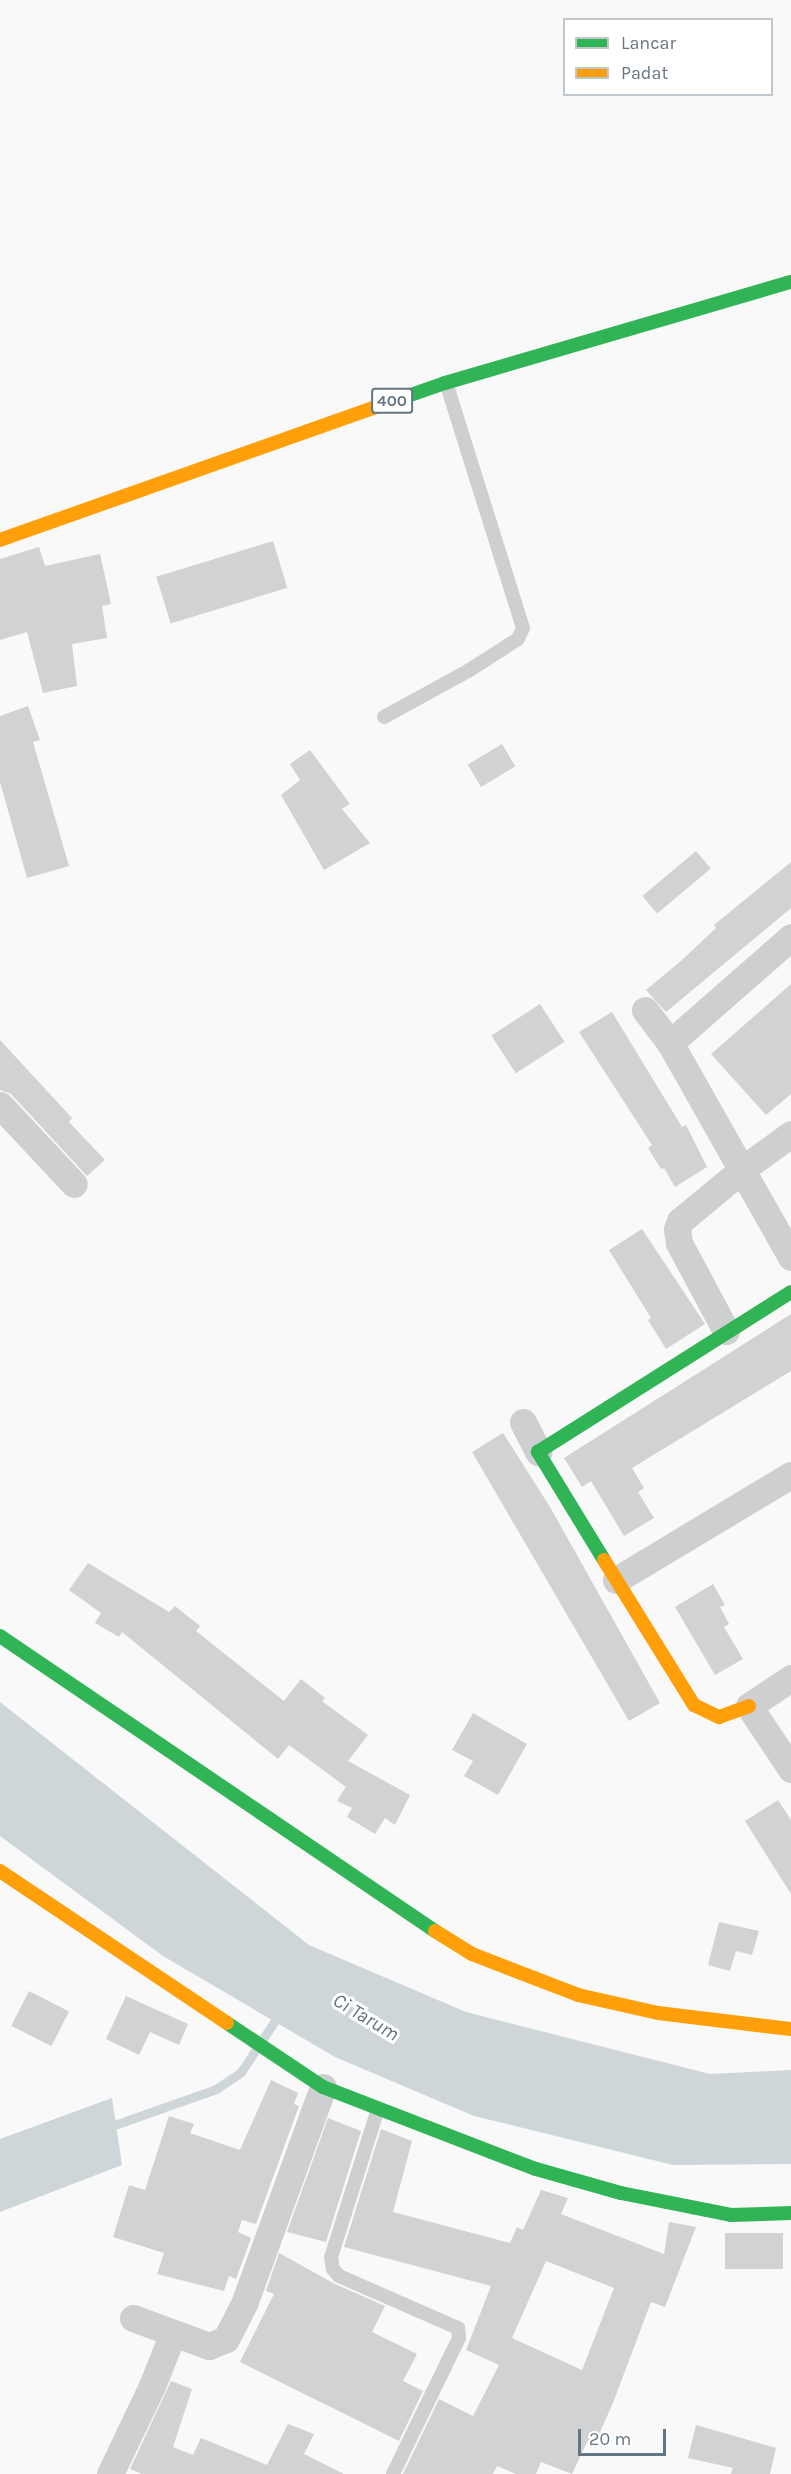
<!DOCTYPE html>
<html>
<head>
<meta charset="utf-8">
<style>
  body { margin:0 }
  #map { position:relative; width:791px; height:2474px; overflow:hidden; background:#f9f9f9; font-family:Karla,sans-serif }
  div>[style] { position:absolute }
  .water>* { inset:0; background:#ced6d9 }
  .stream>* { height:9px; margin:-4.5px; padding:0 4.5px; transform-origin:4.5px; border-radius:4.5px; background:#ced6d9 }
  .building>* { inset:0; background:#d0d2d3; transform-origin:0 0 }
  .lane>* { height:14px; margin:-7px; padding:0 7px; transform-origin:7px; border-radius:7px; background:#cecfd0 }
  .street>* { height:27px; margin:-13.5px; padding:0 13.5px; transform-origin:13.5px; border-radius:13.5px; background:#cecfd0 }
  .fast>* { height:14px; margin:-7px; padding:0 7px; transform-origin:7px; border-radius:7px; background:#30b455 }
  .slow>* { height:14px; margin:-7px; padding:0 7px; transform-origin:7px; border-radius:7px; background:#ff9f0a }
  span { translate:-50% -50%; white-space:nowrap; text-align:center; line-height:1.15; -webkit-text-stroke:6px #fff; paint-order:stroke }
  .shield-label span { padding:2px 4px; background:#fff; border:2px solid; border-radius:4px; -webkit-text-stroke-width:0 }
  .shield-label { font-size:16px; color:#657683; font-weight:700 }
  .water-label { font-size:20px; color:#60757c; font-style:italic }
  .legend { position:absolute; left:563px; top:18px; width:210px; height:78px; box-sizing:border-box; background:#fff; border:2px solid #c1c8cd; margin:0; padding:8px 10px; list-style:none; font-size:18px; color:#657683 }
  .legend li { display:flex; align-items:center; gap:12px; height:30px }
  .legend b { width:30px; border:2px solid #c1c8cd }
  .scale { position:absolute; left:578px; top:2429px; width:88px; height:27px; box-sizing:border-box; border:3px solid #657683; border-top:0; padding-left:8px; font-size:18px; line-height:21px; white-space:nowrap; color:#657683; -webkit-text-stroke:4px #fff; paint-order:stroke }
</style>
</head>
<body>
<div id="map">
  <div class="water">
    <div style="clip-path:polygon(0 1702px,309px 1945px,466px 2012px,710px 2074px,791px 2070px,791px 2164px,673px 2165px,474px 2116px,335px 2057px,163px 1956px,0 1836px)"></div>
    <div style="clip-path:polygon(112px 2098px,122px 2165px,0 2212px,0 2139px)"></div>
  </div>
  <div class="stream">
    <div style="left:106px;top:2128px;width:117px;rotate:-19.5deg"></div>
    <div style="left:216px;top:2089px;width:30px;rotate:-34deg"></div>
    <div style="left:241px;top:2072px;width:71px;rotate:-56.5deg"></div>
  </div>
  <div class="building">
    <div style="left:273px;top:541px;width:49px;height:122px;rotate:73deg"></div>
    <div style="clip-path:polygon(39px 547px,45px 566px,100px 554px,111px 604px,102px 606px,107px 638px,72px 644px,77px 686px,43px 693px,27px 632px,0 640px,0 559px)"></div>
    <div style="clip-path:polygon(28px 706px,40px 740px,33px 742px,69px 866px,27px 878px,0 782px,0 716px)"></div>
    <div style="left:502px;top:744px;width:26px;height:40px;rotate:59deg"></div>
    <div style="clip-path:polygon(310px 750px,350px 804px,342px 809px,370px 843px,324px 870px,281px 795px,300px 780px,290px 764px)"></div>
    <div style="left:696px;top:851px;width:23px;height:70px;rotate:50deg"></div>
    <div style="clip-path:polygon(791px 862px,791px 908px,666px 1012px,646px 990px,682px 960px,716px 928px,714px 925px)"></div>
    <div style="clip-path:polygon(791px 984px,791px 1094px,766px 1115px,711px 1054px)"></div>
    <div style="left:540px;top:1004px;width:45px;height:58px;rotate:57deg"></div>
    <div style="clip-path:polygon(612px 1012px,682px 1127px,686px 1125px,707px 1167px,675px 1187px,664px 1168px,661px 1169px,648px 1148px,652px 1145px,579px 1032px)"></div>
    <div style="clip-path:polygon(0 1040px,72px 1118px,69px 1122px,105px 1160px,87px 1176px,11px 1094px,0 1090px)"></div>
    <div style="clip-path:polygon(642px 1229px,705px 1324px,666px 1349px,648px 1320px,651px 1318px,609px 1250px)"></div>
    <div style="clip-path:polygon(791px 1314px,791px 1371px,632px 1468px,644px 1488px,638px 1492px,654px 1518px,624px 1536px,591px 1481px,582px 1487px,564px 1458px)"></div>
    <div style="clip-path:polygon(503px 1433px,550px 1507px,660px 1703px,629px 1721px,472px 1452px)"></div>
    <div style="clip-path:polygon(88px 1563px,169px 1612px,175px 1606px,200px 1626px,196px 1631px,284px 1701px,301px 1679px,325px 1698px,322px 1701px,368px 1735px,348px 1761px,410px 1795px,395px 1825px,385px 1818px,375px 1834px,347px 1817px,352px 1808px,337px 1801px,346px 1787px,289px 1745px,278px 1759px,122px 1632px,119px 1637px,95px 1623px,101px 1613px,69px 1590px)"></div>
    <div style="clip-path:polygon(713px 1584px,725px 1605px,720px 1607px,729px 1624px,724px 1627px,743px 1659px,715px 1675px,675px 1607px)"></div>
    <div style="clip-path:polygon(473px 1713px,527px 1744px,498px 1795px,464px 1776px,473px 1761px,452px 1750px)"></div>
    <div style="clip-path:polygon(778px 1800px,791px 1820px,791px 1894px,745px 1821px)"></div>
    <div style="clip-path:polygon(719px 1922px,759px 1931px,752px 1955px,736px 1951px,730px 1971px,708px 1965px)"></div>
    <div style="left:29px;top:1991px;width:45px;height:39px;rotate:27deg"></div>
    <div style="clip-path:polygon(126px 1996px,188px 2024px,179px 2045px,150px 2032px,139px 2055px,106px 2039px)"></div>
    <div style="clip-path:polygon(271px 2080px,298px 2093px,294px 2104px,299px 2106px,256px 2224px,242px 2220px,238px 2232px,251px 2238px,236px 2279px,229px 2276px,224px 2291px,157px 2274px,164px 2253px,113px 2237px,129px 2185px,145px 2190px,169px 2116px,194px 2124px,190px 2133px,240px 2150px)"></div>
    <div style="clip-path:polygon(328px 2118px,361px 2131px,326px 2242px,287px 2232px)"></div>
    <div style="clip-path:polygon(evenodd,381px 2129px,412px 2141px,393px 2212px,510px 2243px,517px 2227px,523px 2230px,541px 2190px,568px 2198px,561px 2214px,664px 2254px,669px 2222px,696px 2227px,665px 2307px,651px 2302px,613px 2403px,595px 2443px,588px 2440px,572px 2474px,541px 2462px,536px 2474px,516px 2474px,497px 2466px,493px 2474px,403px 2474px,439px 2399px,473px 2416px,499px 2365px,466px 2350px,491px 2286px,344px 2247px,381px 2129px,546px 2261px,614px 2288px,582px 2370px,512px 2338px,546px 2261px)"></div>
    <div style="left:725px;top:2233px;width:58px;height:36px"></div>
    <div style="clip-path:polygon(279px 2253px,335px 2284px,385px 2306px,372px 2332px,417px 2354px,403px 2381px,423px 2391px,399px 2441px,240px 2362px,274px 2294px,266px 2291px)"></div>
    <div style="clip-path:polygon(171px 2381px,192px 2389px,173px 2447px,193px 2455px,201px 2438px,267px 2465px,288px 2424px,314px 2434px,304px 2454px,344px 2474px,142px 2474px,130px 2469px)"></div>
    <div style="clip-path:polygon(696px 2425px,776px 2448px,770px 2474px,731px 2474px,733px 2468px,688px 2458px)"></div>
  </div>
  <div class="lane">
    <div style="left:384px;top:717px;width:96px;rotate:-28.7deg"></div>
    <div style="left:468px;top:671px;width:59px;rotate:-32.6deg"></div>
    <div style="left:518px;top:639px;width:12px;rotate:-66deg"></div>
    <div style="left:523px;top:628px;width:257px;rotate:-107.4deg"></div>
    <div style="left:378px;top:2109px;width:155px;rotate:107.6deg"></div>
    <div style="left:331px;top:2257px;width:12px;rotate:81deg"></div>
    <div style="left:333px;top:2269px;width:9px;rotate:49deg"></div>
    <div style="left:339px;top:2276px;width:130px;rotate:23.6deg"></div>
    <div style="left:458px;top:2328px;width:10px;rotate:84deg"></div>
    <div style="left:459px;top:2338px;width:151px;rotate:115.9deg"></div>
  </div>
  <div class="street">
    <div style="left:645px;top:1010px;width:41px;rotate:52.9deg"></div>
    <div style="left:670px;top:1043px;width:246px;rotate:60.5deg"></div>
    <div style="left:670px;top:1043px;width:161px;rotate:-41.2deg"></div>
    <div style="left:0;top:1105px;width:108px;rotate:46.9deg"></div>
    <div style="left:726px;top:1331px;width:100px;rotate:-118.1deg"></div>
    <div style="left:679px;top:1243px;width:14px;rotate:-98deg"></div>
    <div style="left:677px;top:1229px;width:9px;rotate:-69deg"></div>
    <div style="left:680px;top:1221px;width:83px;rotate:-39.6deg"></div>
    <div style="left:744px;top:1168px;width:58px;rotate:-35.9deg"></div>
    <div style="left:523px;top:1422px;width:34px;rotate:63deg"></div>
    <div style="left:616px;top:1580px;width:204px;rotate:-31deg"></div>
    <div style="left:791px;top:1678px;width:50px;rotate:146.3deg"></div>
    <div style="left:749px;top:1706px;width:76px;rotate:56.3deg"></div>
    <div style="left:133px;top:2318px;width:81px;rotate:20.2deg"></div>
    <div style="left:209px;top:2346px;width:18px;rotate:-22deg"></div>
    <div style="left:226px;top:2339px;width:39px;rotate:-63deg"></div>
    <div style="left:244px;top:2304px;width:231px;rotate:-70deg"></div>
    <div style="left:110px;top:2474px;width:98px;rotate:-64.5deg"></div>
    <div style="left:152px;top:2386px;width:57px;rotate:-68.4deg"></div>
  </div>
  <div class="fast">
    <div style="left:376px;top:407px;width:73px;rotate:-19.2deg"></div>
    <div style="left:445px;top:383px;width:360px;rotate:-16.3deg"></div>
    <div style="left:604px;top:1560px;width:127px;rotate:-121.4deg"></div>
    <div style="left:538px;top:1452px;width:299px;rotate:-32.3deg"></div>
    <div style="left:0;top:1636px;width:526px;rotate:34.14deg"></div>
    <div style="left:227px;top:2023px;width:115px;rotate:33.7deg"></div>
    <div style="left:323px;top:2087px;width:228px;rotate:21.1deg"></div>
    <div style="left:536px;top:2169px;width:88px;rotate:15.8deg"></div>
    <div style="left:621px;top:2193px;width:112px;rotate:11.3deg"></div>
    <div style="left:731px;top:2215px;width:60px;rotate:-1.9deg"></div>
  </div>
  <div class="slow">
    <div style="left:0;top:540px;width:399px;rotate:-19.5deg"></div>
    <div style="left:604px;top:1560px;width:171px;rotate:58.2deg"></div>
    <div style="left:694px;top:1705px;width:28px;rotate:26deg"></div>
    <div style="left:719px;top:1717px;width:32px;rotate:-20deg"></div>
    <div style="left:0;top:1871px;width:273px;rotate:33.8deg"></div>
    <div style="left:435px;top:1931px;width:44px;rotate:31.9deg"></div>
    <div style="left:472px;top:1954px;width:114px;rotate:21.1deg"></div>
    <div style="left:578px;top:1995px;width:82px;rotate:12.7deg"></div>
    <div style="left:658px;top:2013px;width:134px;rotate:6.9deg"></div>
  </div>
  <div class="shield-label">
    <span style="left:392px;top:401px">400</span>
  </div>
  <div class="water-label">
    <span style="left:366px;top:2017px;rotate:31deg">Ci Tarum</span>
  </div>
  <ul class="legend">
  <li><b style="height:8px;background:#30b455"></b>Lancar</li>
  <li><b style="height:8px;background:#ff9f0a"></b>Padat</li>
  </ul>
  <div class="scale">20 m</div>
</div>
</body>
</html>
